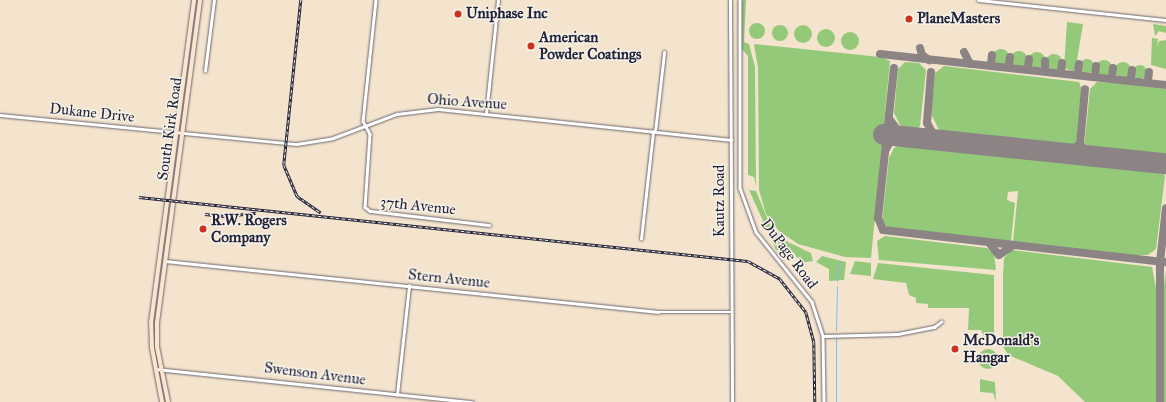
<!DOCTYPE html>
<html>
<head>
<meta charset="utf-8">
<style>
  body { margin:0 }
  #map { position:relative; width:1166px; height:402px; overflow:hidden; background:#f4e4cd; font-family:"IM FELL Great Primer",serif }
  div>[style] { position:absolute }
  .green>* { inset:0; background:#95c97a }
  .round { border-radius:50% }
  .stream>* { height:1px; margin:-0.5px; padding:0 0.5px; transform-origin:0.5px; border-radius:0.5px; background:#84bcf4 }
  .taxiway>* { height:8px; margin:-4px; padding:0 4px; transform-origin:4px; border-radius:4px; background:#8b8384 }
  .runway>* { height:21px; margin:-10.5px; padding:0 10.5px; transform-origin:10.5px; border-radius:10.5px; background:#8b8384 }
  .roads { filter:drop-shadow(0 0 1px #6c666e) drop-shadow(0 0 1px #6c666e) }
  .minor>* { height:2.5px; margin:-1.25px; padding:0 1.25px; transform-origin:1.25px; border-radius:1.25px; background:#fff }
  .tertiary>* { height:3px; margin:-1.5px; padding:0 1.5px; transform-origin:1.5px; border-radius:1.5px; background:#fff }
  .secondary>* { height:3.5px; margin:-1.75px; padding:0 1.75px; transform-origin:1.75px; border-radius:1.75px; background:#fce5cf }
  .rail>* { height:2.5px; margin-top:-1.25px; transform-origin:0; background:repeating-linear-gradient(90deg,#f7f3e8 0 3px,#22223b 0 6px); box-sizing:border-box; border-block:1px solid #22223b }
  .dots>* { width:11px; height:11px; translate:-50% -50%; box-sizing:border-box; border:2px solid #f7f3e8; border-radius:50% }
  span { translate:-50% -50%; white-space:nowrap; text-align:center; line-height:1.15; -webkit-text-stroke:3px #f7f3e8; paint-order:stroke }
  .poi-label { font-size:15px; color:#22223b; font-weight:700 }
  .left { translate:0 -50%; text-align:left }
  .street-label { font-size:15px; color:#22223b }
</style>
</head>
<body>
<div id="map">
  <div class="green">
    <div style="clip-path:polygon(742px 0,746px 0,744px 42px,749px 44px,755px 67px,756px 186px,754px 177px,748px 175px,748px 56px,740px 47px)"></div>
    <div style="clip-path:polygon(1067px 22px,1083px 24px,1075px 72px,1064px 68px)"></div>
    <div class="round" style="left:749px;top:23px;width:16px;height:16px"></div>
    <div style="clip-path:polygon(1153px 24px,1166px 26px,1166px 33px,1159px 31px,1155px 36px)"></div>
    <div class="round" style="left:772px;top:25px;width:16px;height:16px"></div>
    <div class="round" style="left:794px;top:25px;width:18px;height:18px"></div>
    <div class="round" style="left:817px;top:29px;width:18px;height:18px"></div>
    <div class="round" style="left:841px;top:32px;width:18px;height:18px"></div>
    <div style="clip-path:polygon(1152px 38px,1158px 39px,1157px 47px,1159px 41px,1166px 40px,1166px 69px,1151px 65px)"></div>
    <div style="clip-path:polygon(754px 44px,880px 57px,890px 61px,871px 258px,845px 257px,798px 244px,779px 231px,766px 214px,759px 190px,758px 68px)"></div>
    <div class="round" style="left:993px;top:49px;width:16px;height:16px"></div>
    <div class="round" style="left:1011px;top:51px;width:16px;height:16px"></div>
    <div class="round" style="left:1029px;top:52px;width:16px;height:16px"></div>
    <div class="round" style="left:1046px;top:54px;width:16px;height:16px"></div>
    <div class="round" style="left:1080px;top:59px;width:14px;height:14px"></div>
    <div class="round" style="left:1096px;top:60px;width:16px;height:16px"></div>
    <div class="round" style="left:1115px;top:62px;width:16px;height:16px"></div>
    <div style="clip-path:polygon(905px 62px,919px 63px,926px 70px,920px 126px,914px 132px,900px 125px,894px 113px,898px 69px)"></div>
    <div class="round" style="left:1133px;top:65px;width:14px;height:14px"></div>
    <div style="clip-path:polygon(944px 66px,1079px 82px,1082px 90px,1076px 145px,1071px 148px,940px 132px,931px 114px,935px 73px)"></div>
    <div style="clip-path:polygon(1115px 83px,1166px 89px,1166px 155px,1160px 157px,1084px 148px,1090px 89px,1097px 82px)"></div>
    <div style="clip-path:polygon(909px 141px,1159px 168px,1165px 176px,1156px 249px,1148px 255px,1130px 255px,1013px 242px,1018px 191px,1008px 192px,1007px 200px,1015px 203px,1011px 242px,888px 228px,882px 221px,889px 158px,894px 148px)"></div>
    <div style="clip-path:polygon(749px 190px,756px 191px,771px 227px,788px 242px,811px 253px,813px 261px,801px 263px,793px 252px,776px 250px)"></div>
    <div style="clip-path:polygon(885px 236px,987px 248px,994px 253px,996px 270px,879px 260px,877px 241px)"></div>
    <div style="clip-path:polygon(1012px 250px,1152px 267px,1156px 288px,1156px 402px,1085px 402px,1058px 376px,1008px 355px,1003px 346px,1003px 275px,1004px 258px)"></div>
    <div style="clip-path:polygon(822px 256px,846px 262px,844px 280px,829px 281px,829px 269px,816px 262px)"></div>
    <div style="clip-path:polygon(855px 261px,871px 263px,871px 276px,850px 274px)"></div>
    <div style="clip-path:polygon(878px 263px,994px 275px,994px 335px,985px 339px,981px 330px,968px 330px,969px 308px,928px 308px,928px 304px,916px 303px,916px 298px,909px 295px,906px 283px,873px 279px)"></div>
    <div style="clip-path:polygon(1166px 271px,1166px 402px,1163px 402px,1163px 292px)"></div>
    <div class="round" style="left:978px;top:349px;width:20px;height:20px"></div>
    <div style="clip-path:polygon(980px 379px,995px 382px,996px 402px,993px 393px,980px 392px)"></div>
  </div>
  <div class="stream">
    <div style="left:837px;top:281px;width:20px;rotate:-87deg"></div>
    <div style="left:836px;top:330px;width:44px;rotate:-88.7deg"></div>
    <div style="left:836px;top:402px;width:65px;rotate:-90deg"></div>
  </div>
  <div class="taxiway">
    <div style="left:920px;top:48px;width:7px;rotate:74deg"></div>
    <div style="left:922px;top:55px;width:9px;rotate:36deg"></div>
    <div style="left:964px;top:52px;width:13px;rotate:63deg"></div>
    <div style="left:880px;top:54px;width:288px;rotate:6.2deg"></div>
    <div style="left:991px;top:64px;width:9px;rotate:-84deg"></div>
    <div style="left:1009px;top:65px;width:8px;rotate:-83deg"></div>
    <div style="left:894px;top:68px;width:151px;rotate:96.1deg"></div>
    <div style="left:878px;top:218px;width:13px;rotate:67deg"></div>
    <div style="left:883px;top:230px;width:285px;rotate:6.5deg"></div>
    <div style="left:1028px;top:68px;width:9px;rotate:-84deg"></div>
    <div style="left:1045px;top:69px;width:8px;rotate:-90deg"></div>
    <div style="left:1061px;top:71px;width:8px;rotate:-83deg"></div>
    <div style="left:931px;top:72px;width:51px;rotate:94.5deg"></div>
    <div style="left:927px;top:123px;width:10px;rotate:61deg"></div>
    <div style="left:932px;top:132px;width:17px;rotate:28deg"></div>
    <div style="left:1078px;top:73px;width:9px;rotate:-84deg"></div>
    <div style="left:1095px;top:75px;width:9px;rotate:-84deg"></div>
    <div style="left:1112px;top:76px;width:8px;rotate:-83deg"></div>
    <div style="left:1131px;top:78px;width:8px;rotate:-83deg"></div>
    <div style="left:1148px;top:80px;width:8px;rotate:-83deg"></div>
    <div style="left:1080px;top:144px;width:55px;rotate:-84.8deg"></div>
    <div style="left:886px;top:149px;width:10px;rotate:-61deg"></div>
    <div style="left:891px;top:140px;width:12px;rotate:-20deg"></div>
    <div style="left:902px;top:136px;width:21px;rotate:-127deg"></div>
    <div style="left:1068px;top:153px;width:15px;rotate:-37deg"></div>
    <div style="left:1080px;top:144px;width:14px;rotate:54deg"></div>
    <div style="left:1166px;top:161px;width:7px;rotate:164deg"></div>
    <div style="left:1159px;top:163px;width:8px;rotate:30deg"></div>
    <div style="left:990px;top:244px;width:14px;rotate:51deg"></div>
    <div style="left:999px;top:255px;width:14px;rotate:-34deg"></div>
    <div style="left:1160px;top:402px;width:140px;rotate:-90deg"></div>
    <div style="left:1160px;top:262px;width:54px;rotate:-83.7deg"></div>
  </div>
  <div class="runway">
    <div style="left:883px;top:134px;width:284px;rotate:5.9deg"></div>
  </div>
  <div class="roads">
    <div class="minor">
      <div style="left:376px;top:0;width:122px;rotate:96.1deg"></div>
      <div style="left:363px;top:121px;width:15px;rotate:62deg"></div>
      <div style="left:370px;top:134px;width:73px;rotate:93.9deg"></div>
      <div style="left:365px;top:207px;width:6px;rotate:39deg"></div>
      <div style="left:370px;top:211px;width:120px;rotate:6.7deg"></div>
      <div style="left:740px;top:0;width:188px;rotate:90deg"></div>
      <div style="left:740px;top:188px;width:47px;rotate:70deg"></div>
      <div style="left:756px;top:232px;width:90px;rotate:51.3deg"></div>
      <div style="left:812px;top:302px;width:36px;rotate:72deg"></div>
      <div style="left:823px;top:336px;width:66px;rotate:89.1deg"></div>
      <div style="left:978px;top:0;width:189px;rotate:6.1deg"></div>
      <div style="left:205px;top:71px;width:72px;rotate:-82.8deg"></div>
      <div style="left:486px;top:114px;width:115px;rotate:-84deg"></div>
      <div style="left:0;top:115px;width:298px;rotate:5.6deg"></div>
      <div style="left:297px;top:144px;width:36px;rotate:-9deg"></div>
      <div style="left:333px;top:138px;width:68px;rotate:-20.6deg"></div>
      <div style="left:397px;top:114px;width:41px;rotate:-7deg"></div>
      <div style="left:438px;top:109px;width:295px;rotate:6deg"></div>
      <div style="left:655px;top:132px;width:80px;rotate:-83.5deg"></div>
      <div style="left:641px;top:239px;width:108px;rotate:-83.6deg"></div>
      <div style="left:165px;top:261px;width:496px;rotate:5.9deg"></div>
      <div style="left:658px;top:312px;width:73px"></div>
      <div style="left:823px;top:336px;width:75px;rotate:-1.5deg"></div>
      <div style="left:898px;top:334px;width:37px;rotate:-11deg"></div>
      <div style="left:934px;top:327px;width:9px;rotate:-36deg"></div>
      <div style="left:156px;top:369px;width:318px;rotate:6deg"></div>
      <div style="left:397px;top:395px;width:110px;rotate:-83.7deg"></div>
    </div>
    <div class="tertiary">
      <div style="left:730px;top:0;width:402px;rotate:89.7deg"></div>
    </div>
    <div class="secondary">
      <div style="left:162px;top:402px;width:55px;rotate:-100.5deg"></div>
      <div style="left:152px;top:348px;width:25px;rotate:-92deg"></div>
      <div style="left:151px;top:323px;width:326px;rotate:-82.4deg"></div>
      <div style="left:168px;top:402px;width:56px;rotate:-101.3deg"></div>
      <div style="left:157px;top:347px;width:24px;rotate:-90deg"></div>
      <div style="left:157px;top:323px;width:326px;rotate:-82.4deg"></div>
    </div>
  </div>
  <div class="rail">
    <div style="left:301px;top:0;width:166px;rotate:95.9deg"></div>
    <div style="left:284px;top:165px;width:34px;rotate:67deg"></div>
    <div style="left:297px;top:196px;width:29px;rotate:35deg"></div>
    <div style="left:139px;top:197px;width:612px;rotate:6deg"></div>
    <div style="left:748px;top:261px;width:37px;rotate:29deg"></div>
    <div style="left:780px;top:279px;width:42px;rotate:51.8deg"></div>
    <div style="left:806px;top:312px;width:31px;rotate:75deg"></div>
    <div style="left:814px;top:342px;width:60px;rotate:89deg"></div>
    <div style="left:205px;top:214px;width:20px;rotate:6deg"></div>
    <div style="left:225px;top:216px;width:31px;rotate:-6deg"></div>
  </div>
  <div class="dots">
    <div style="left:458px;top:14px;background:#c8321e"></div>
    <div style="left:909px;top:19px;background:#c8321e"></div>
    <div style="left:531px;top:46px;background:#c8321e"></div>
    <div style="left:203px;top:229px;background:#c8321e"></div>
    <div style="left:955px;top:349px;background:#c8321e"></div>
  </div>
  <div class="poi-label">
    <span class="left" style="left:466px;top:14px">Uniphase Inc</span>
    <span class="left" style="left:917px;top:19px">PlaneMasters</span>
    <span class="left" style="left:539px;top:46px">American<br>Powder Coatings</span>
    <span class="left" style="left:211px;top:229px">R.W. Rogers<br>Company</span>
    <span class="left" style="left:963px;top:349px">McDonald's<br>Hangar</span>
  </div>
  <div class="street-label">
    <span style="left:467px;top:102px;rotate:4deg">Ohio Avenue</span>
    <span style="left:92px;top:113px;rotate:6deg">Dukane Drive</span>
    <span style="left:170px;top:129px;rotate:-82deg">South Kirk Road</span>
    <span style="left:720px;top:201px;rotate:-90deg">Kautz Road</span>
    <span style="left:418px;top:206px;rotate:6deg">37th Avenue</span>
    <span style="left:789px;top:254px;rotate:53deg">DuPage Road</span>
    <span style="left:449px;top:279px;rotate:6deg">Stern Avenue</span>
    <span style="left:315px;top:374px;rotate:7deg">Swenson Avenue</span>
  </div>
</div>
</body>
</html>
